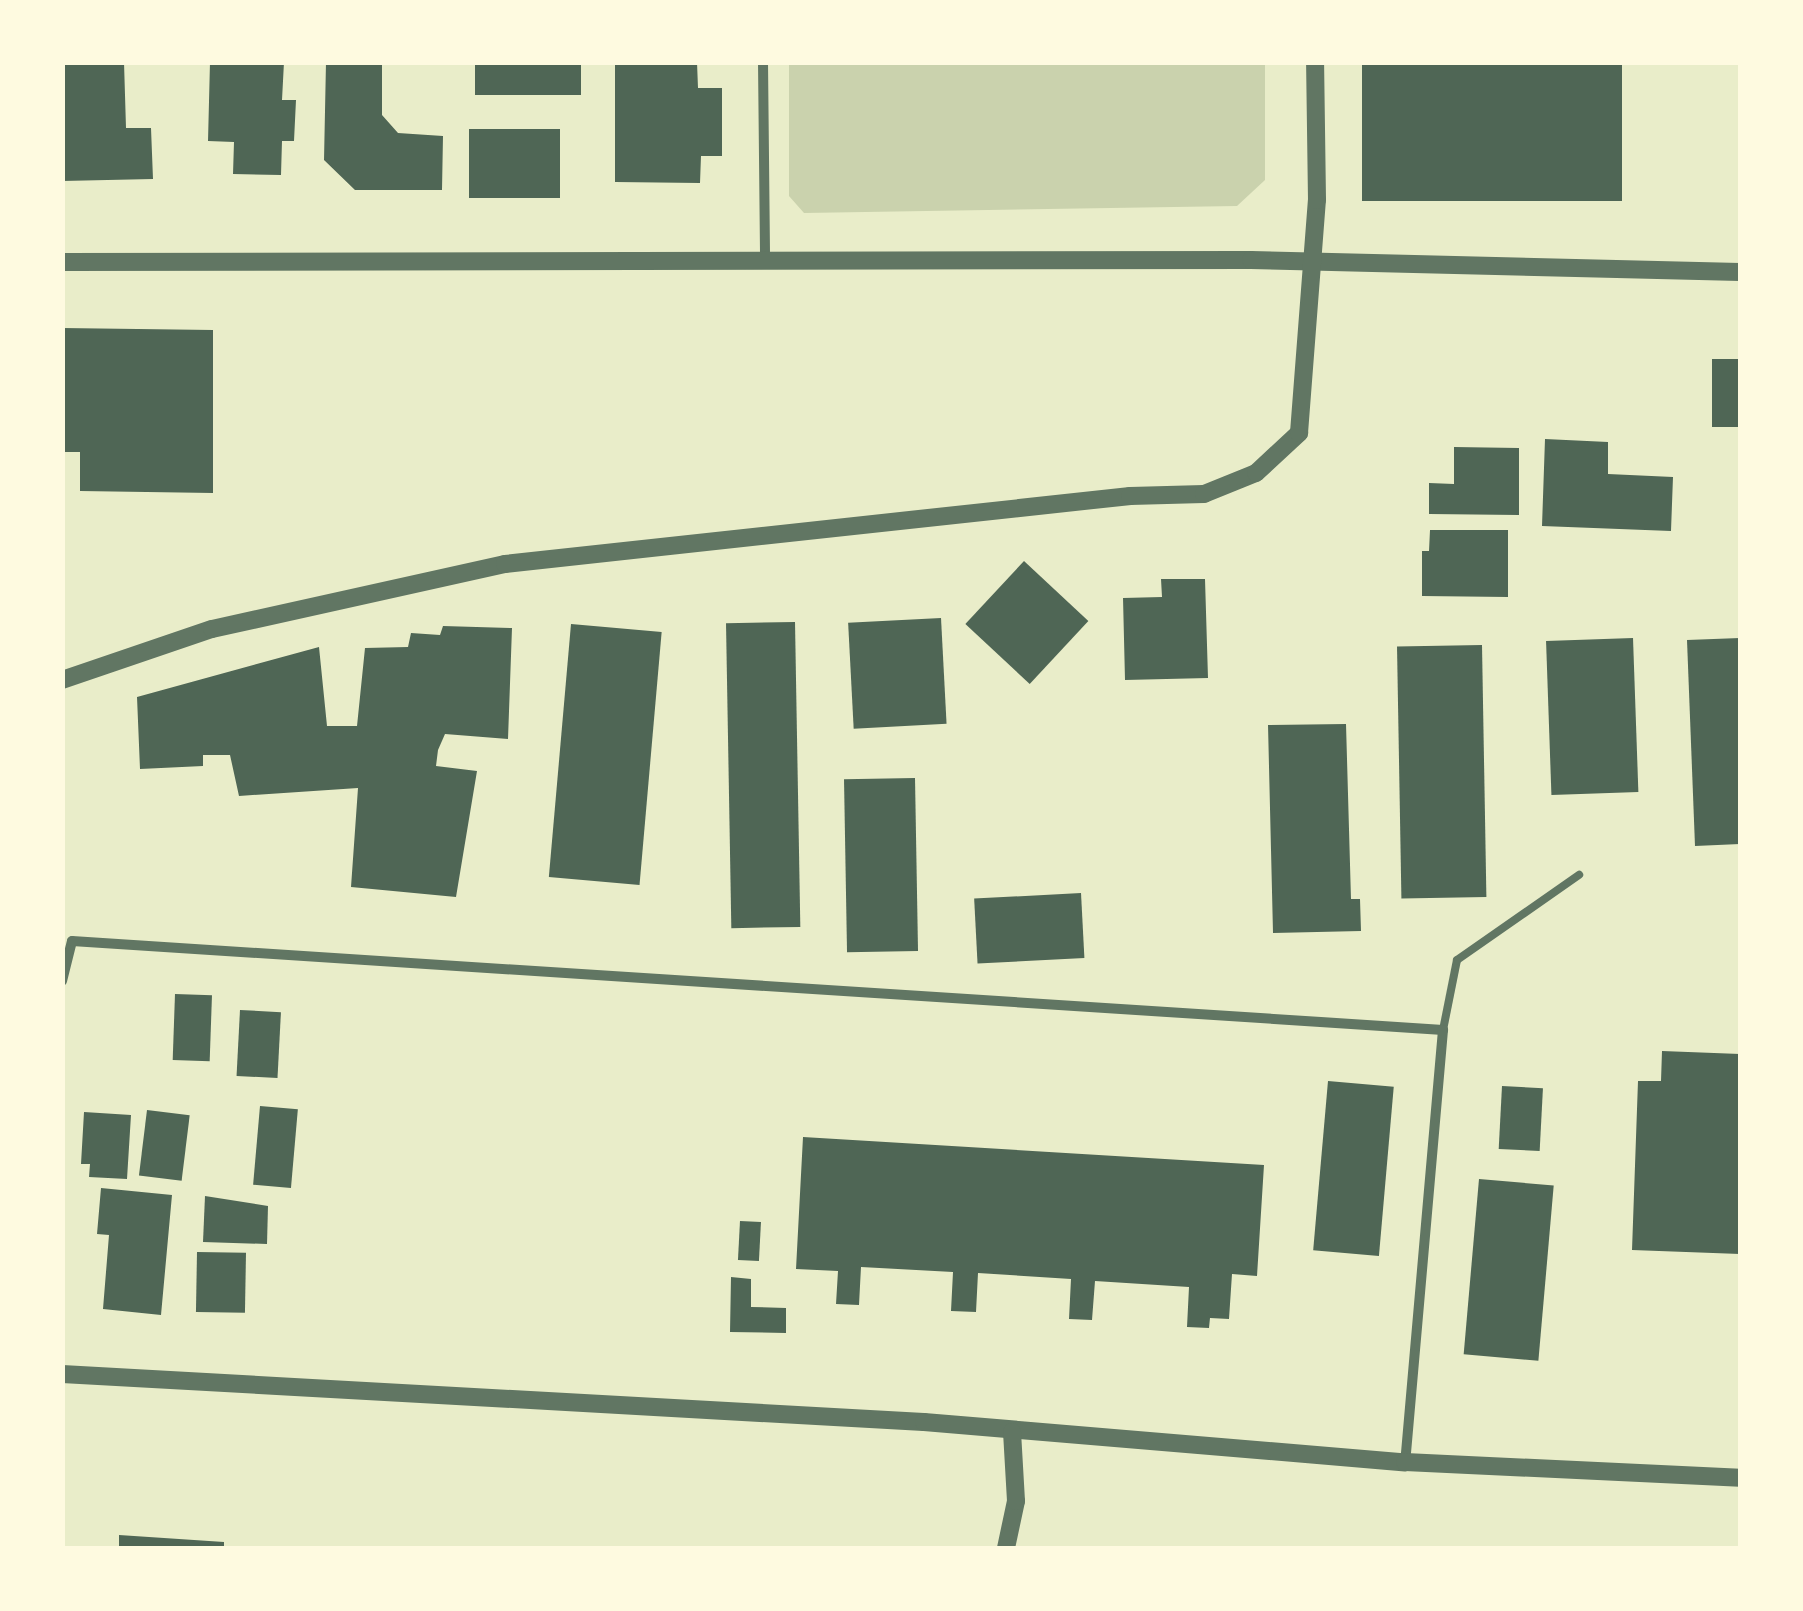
<!DOCTYPE html>
<html>
<head>
<meta charset="utf-8">
<style>
  body { margin:0 }
  #map { position:relative; width:1803px; height:1611px; overflow:hidden; background:#e9edc9; font-family:"PT Sans Narrow",sans-serif }
  div>[style] { position:absolute }
  .green>* { inset:0; background:#cad2ad }
  .building>* { inset:0; background:#4f6655; transform-origin:0 0 }
  .service>* { height:8px; margin:-4px; padding:0 4px; transform-origin:4px; border-radius:4px; background:#617663 }
  .minor>* { height:10px; margin:-5px; padding:0 5px; transform-origin:5px; border-radius:5px; background:#617663 }
  .tertiary>* { height:18px; margin:-9px; padding:0 9px; transform-origin:9px; border-radius:9px; background:#617663 }
  span { translate:-50% -50%; white-space:nowrap; text-align:center; line-height:1.15; -webkit-text-stroke:10px #fefae0; paint-order:stroke }
  .frame { position:absolute; inset:0; border:65px solid #fefae0; pointer-events:none }
</style>
</head>
<body>
<div id="map">
  <div class="green">
    <div style="clip-path:polygon(789px 63px,1265px 63px,1265px 180px,1237px 206px,804px 213px,789px 196px)"></div>
  </div>
  <div class="building">
    <div style="clip-path:polygon(62px 62px,124px 62px,126px 128px,151px 128px,153px 179px,62px 181px)"></div>
    <div style="clip-path:polygon(210px 62px,284px 62px,282px 100px,296px 100px,294px 141px,282px 141px,281px 175px,233px 174px,234px 142px,208px 141px)"></div>
    <div style="clip-path:polygon(326px 62px,382px 62px,382px 115px,398px 133px,443px 136px,442px 190px,355px 190px,324px 160px)"></div>
    <div style="left:475px;top:62px;width:106px;height:33px"></div>
    <div style="clip-path:polygon(615px 62px,697px 62px,698px 88px,722px 88px,722px 156px,701px 156px,700px 183px,615px 182px)"></div>
    <div style="left:1362px;top:62px;width:260px;height:139px"></div>
    <div style="left:469px;top:129px;width:91px;height:69px"></div>
    <div style="clip-path:polygon(62px 328px,213px 330px,213px 493px,80px 491px,80px 452px,62px 452px)"></div>
    <div style="left:1740px;top:359px;width:68px;height:28px;rotate:90deg"></div>
    <div style="clip-path:polygon(1545px 439px,1608px 442px,1608px 474px,1673px 477px,1671px 531px,1542px 526px)"></div>
    <div style="clip-path:polygon(1454px 447px,1519px 448px,1519px 515px,1429px 514px,1429px 483px,1454px 484px)"></div>
    <div style="clip-path:polygon(1430px 530px,1508px 530px,1508px 597px,1422px 596px,1422px 551px,1429px 551px)"></div>
    <div style="left:1024px;top:561px;width:88px;height:86px;rotate:43deg"></div>
    <div style="clip-path:polygon(1161px 579px,1205px 579px,1208px 678px,1125px 680px,1123px 598px,1162px 597px)"></div>
    <div style="left:941px;top:618px;width:106px;height:93px;rotate:87deg"></div>
    <div style="left:795px;top:622px;width:305px;height:69px;rotate:89deg"></div>
    <div style="left:571px;top:624px;width:91px;height:254px;rotate:5deg"></div>
    <div style="clip-path:polygon(443px 626px,512px 628px,508px 739px,445px 734px,438px 750px,436px 766px,477px 771px,456px 897px,351px 887px,358px 788px,239px 796px,230px 755px,203px 755px,203px 766px,140px 769px,137px 697px,319px 647px,327px 726px,357px 726px,365px 648px,408px 647px,411px 633px,440px 635px)"></div>
    <div style="left:1633px;top:638px;width:154px;height:87px;rotate:88deg"></div>
    <div style="clip-path:polygon(1740px 638px,1740px 844px,1695px 846px,1687px 640px)"></div>
    <div style="left:1482px;top:645px;width:252px;height:85px;rotate:89deg"></div>
    <div style="clip-path:polygon(1346px 724px,1351px 899px,1360px 899px,1361px 931px,1273px 933px,1268px 725px)"></div>
    <div style="left:915px;top:778px;width:173px;height:71px;rotate:89deg"></div>
    <div style="left:1081px;top:893px;width:65px;height:107px;rotate:87deg"></div>
    <div style="left:175px;top:994px;width:37px;height:66px;rotate:2deg"></div>
    <div style="left:240px;top:1010px;width:41px;height:66px;rotate:3deg"></div>
    <div style="clip-path:polygon(1662px 1051px,1740px 1054px,1740px 1254px,1632px 1250px,1638px 1081px,1661px 1081px)"></div>
    <div style="left:1328px;top:1081px;width:66px;height:170px;rotate:5deg"></div>
    <div style="left:1502px;top:1086px;width:41px;height:63px;rotate:3deg"></div>
    <div style="left:260px;top:1106px;width:38px;height:79px;rotate:5deg"></div>
    <div style="left:147px;top:1110px;width:43px;height:66px;rotate:7deg"></div>
    <div style="clip-path:polygon(84px 1112px,131px 1115px,127px 1179px,89px 1177px,90px 1164px,81px 1164px)"></div>
    <div style="clip-path:polygon(803px 1137px,1264px 1165px,1257px 1276px,1232px 1274px,1229px 1319px,1210px 1318px,1209px 1328px,1187px 1327px,1189px 1287px,1095px 1281px,1092px 1320px,1069px 1319px,1071px 1279px,978px 1273px,976px 1312px,951px 1311px,953px 1272px,861px 1267px,859px 1305px,836px 1304px,838px 1271px,796px 1269px)"></div>
    <div style="left:1479px;top:1179px;width:75px;height:176px;rotate:5deg"></div>
    <div style="clip-path:polygon(101px 1188px,172px 1195px,161px 1315px,103px 1309px,109px 1235px,97px 1234px)"></div>
    <div style="clip-path:polygon(205px 1196px,268px 1206px,267px 1244px,203px 1242px)"></div>
    <div style="left:740px;top:1221px;width:21px;height:39px;rotate:3deg"></div>
    <div style="left:197px;top:1252px;width:49px;height:60px;rotate:1deg"></div>
    <div style="clip-path:polygon(731px 1277px,751px 1279px,751px 1307px,786px 1308px,786px 1333px,730px 1332px)"></div>
    <div style="clip-path:polygon(119px 1535px,224px 1542px,224px 1548px,119px 1548px)"></div>
  </div>
  <div class="service">
    <div style="left:1443px;top:1030px;width:71px;rotate:-78.7deg"></div>
    <div style="left:1457px;top:960px;width:149px;rotate:-34.9deg"></div>
  </div>
  <div class="minor">
    <div style="left:763px;top:62px;width:199px;rotate:89.4deg"></div>
    <div style="left:62px;top:981px;width:41px;rotate:-76deg"></div>
    <div style="left:72px;top:941px;width:1374px;rotate:3.71deg"></div>
    <div style="left:1443px;top:1030px;width:434px;rotate:95deg"></div>
  </div>
  <div class="tertiary">
    <div style="left:62px;top:262px;width:1189px;rotate:-0.1deg"></div>
    <div style="left:1251px;top:260px;width:489px;rotate:1.4deg"></div>
    <div style="left:62px;top:680px;width:158px;rotate:-18.8deg"></div>
    <div style="left:212px;top:629px;width:300px;rotate:-12.5deg"></div>
    <div style="left:505px;top:564px;width:629px;rotate:-6.21deg"></div>
    <div style="left:1130px;top:496px;width:74px;rotate:-1.5deg"></div>
    <div style="left:1204px;top:494px;width:56px;rotate:-22deg"></div>
    <div style="left:1256px;top:473px;width:59px;rotate:-42.9deg"></div>
    <div style="left:1299px;top:433px;width:234px;rotate:-85.6deg"></div>
    <div style="left:1317px;top:200px;width:138px;rotate:-90.8deg"></div>
    <div style="left:62px;top:1374px;width:863px;rotate:3.19deg"></div>
    <div style="left:924px;top:1422px;width:483px;rotate:4.8deg"></div>
    <div style="left:1405px;top:1462px;width:335px;rotate:2.7deg"></div>
    <div style="left:1006px;top:1548px;width:48px;rotate:-78deg"></div>
    <div style="left:1016px;top:1501px;width:69px;rotate:-93.3deg"></div>
  </div>
  <div class="frame"></div>
</div>
</body>
</html>
